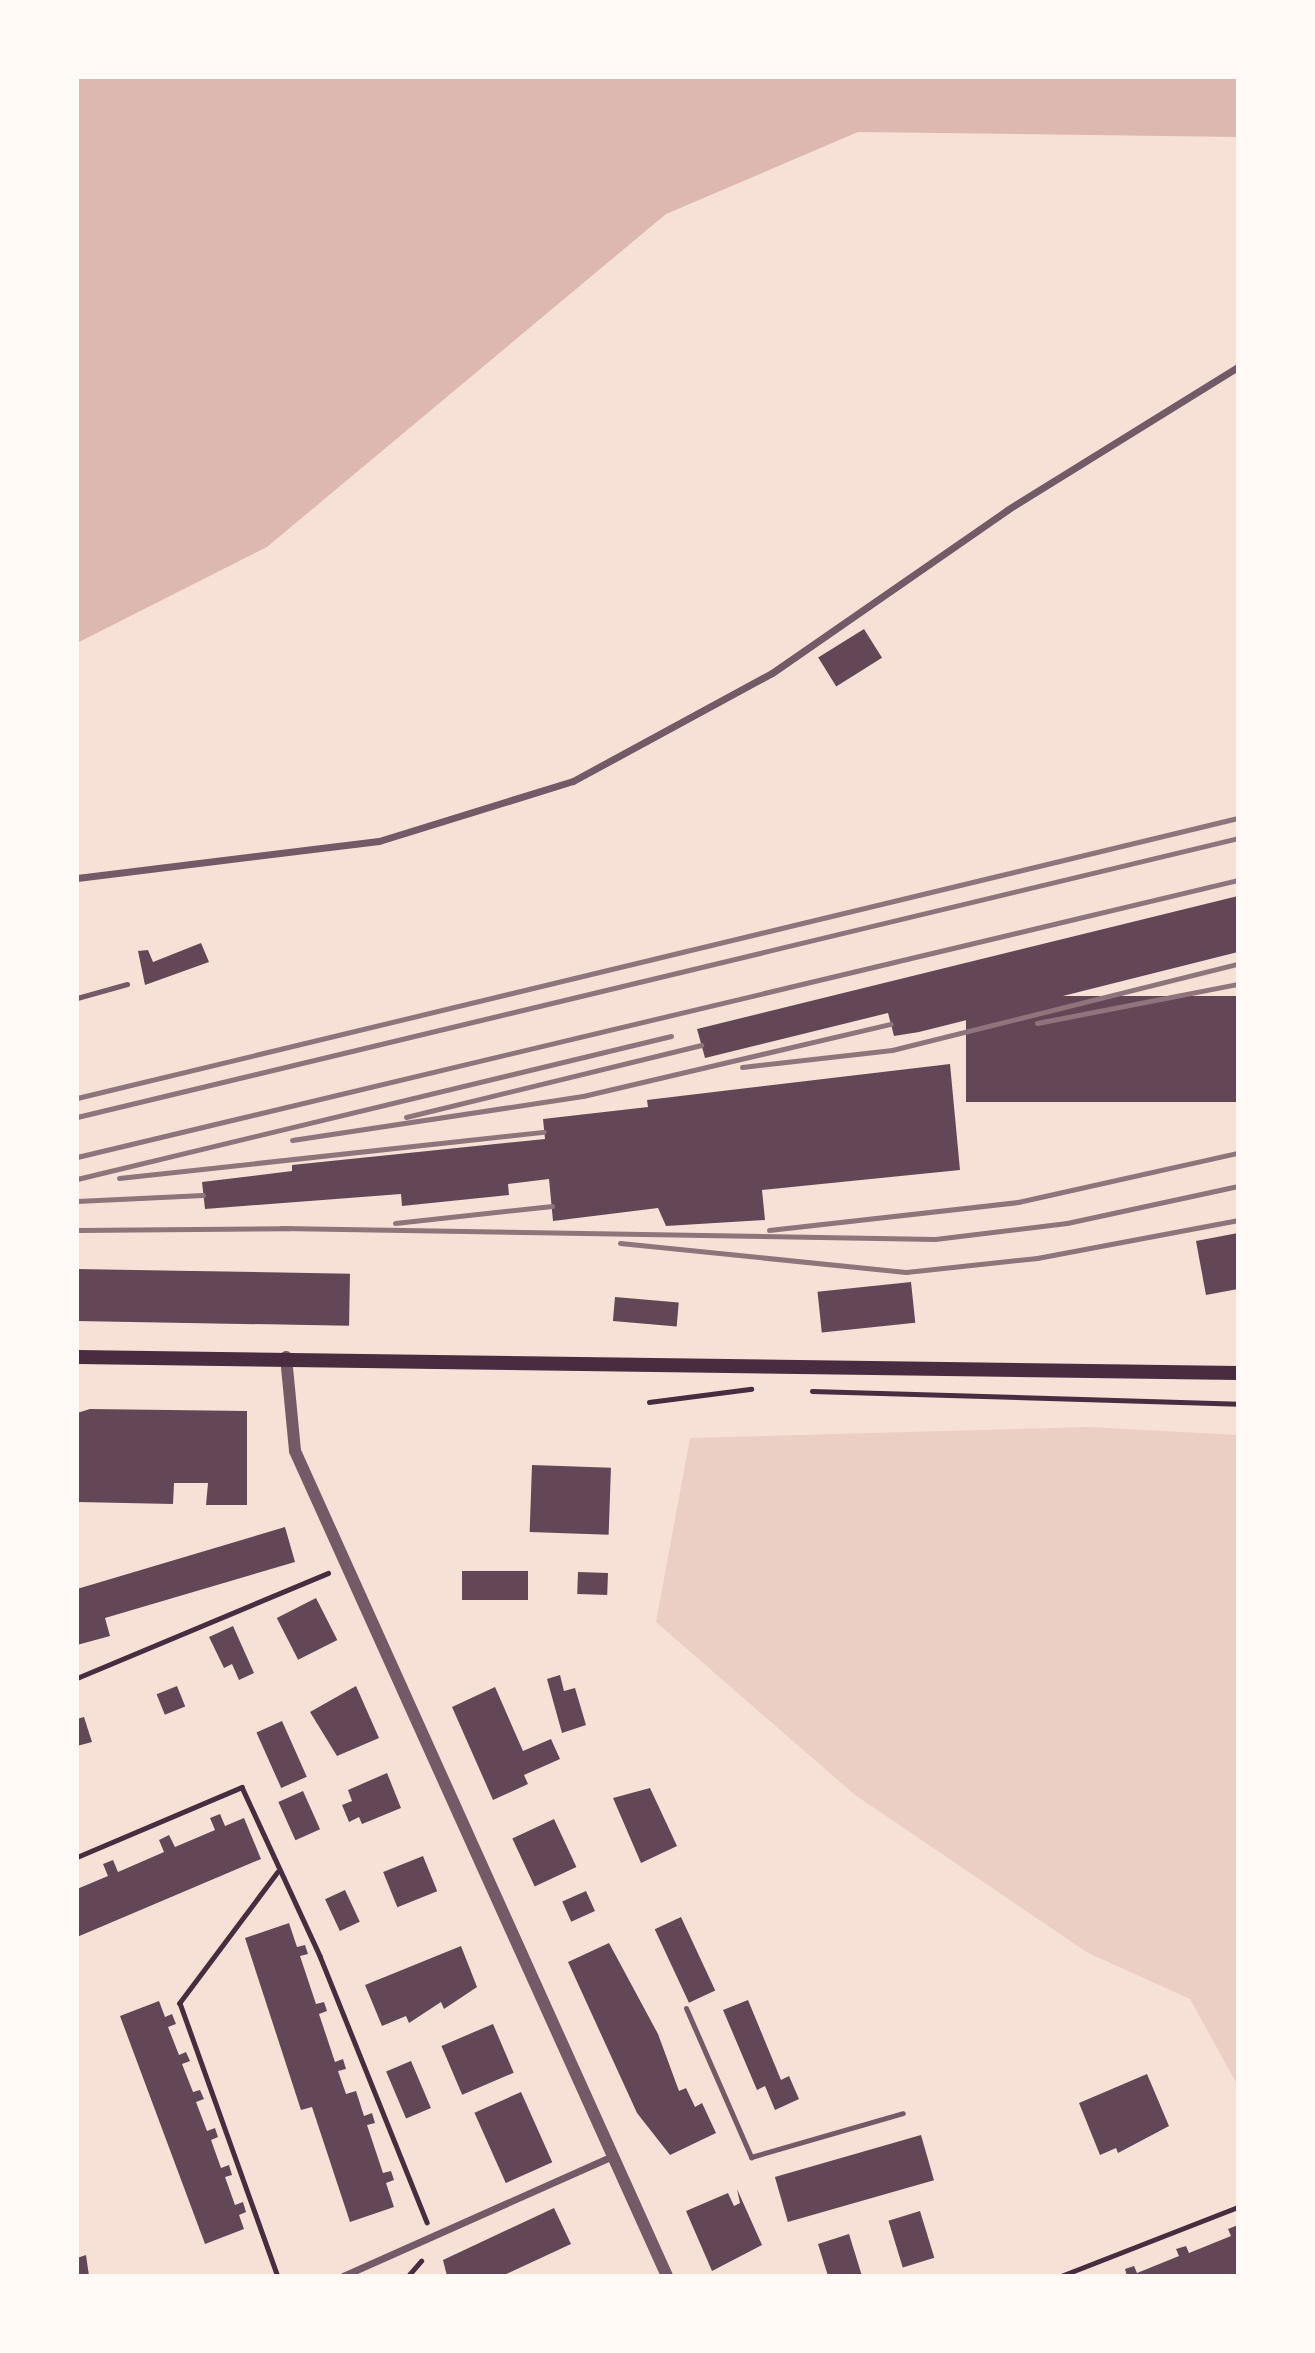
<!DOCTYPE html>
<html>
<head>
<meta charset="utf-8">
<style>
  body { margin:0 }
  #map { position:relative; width:1315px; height:2353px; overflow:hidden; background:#f7e1d7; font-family:Helvetica,sans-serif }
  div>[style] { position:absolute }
  .green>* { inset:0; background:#ebcfc5 }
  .water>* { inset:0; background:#dcb8b0 }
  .building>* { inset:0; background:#644757; transform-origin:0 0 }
  .path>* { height:4.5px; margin:-2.25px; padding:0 2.25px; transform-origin:2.25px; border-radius:2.25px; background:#4a2c40 }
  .service>* { height:5px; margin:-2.5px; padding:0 2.5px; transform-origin:2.5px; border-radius:2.5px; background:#755966 }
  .minor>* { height:7px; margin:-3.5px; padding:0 3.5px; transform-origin:3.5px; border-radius:3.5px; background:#755966 }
  .tertiary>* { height:12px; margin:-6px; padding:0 6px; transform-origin:6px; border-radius:6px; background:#755966 }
  .secondary>* { height:14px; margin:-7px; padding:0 7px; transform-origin:7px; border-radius:7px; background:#4a2c40 }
  .rail>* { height:5px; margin:-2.5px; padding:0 2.5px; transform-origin:2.5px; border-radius:2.5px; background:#8f747c }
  span { translate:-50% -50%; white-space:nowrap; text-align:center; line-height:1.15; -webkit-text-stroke:7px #fffaf5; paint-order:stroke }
  .frame { position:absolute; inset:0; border:79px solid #fffaf5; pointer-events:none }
</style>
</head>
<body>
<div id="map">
  <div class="green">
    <div style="clip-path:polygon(1089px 1427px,1238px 1435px,1238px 2086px,1190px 1999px,1088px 1953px,855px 1795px,656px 1622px,690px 1438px)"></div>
  </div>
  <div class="water">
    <div style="clip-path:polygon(77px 77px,1238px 77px,1238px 137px,858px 132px,666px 214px,267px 547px,77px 643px)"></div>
  </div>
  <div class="building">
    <div style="left:864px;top:629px;width:34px;height:54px;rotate:58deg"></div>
    <div style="clip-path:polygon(1238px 896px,1238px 952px,919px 1032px,894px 1036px,888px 1013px,705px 1058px,697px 1029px)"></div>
    <div style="clip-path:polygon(201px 943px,209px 962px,145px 985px,138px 951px,148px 950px,153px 962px)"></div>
    <div style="left:1238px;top:996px;width:106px;height:272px;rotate:90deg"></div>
    <div style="clip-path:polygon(950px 1064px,960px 1170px,762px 1190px,765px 1220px,666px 1226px,658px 1208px,553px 1221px,549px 1179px,508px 1184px,509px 1195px,402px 1206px,401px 1194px,205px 1209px,202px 1182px,292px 1171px,292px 1165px,545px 1139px,543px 1119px,648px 1107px,647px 1100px)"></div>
    <div style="clip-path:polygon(1238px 1233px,1238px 1289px,1206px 1295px,1196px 1241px)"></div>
    <div style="left:77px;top:1269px;width:273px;height:52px;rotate:1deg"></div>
    <div style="left:911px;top:1282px;width:41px;height:94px;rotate:84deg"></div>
    <div style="left:615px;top:1297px;width:64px;height:24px;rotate:5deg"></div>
    <div style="clip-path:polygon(90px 1409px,247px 1411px,247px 1505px,206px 1505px,208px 1483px,174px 1483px,173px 1504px,77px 1502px,77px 1413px)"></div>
    <div style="left:532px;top:1465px;width:79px;height:67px;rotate:2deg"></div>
    <div style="clip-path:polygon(285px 1527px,295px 1562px,105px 1618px,110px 1636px,77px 1645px,77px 1589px)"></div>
    <div style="left:462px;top:1571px;width:66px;height:29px"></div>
    <div style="left:578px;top:1572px;width:30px;height:22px;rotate:2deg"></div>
    <div style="left:316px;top:1598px;width:47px;height:44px;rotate:63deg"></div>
    <div style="clip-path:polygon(233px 1626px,254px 1673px,239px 1680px,232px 1664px,224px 1668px,209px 1637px)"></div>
    <div style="clip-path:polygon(560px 1675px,564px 1691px,575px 1688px,586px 1725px,562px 1733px,547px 1679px)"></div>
    <div style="left:177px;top:1686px;width:22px;height:22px;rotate:68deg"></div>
    <div style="clip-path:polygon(356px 1686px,379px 1738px,337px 1756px,310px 1712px)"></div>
    <div style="clip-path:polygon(495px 1687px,523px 1751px,551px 1739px,560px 1759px,524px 1775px,528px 1784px,493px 1800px,452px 1707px)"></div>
    <div style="clip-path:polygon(84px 1717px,92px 1742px,77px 1746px,77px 1719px)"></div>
    <div style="left:282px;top:1721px;width:61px;height:28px;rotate:66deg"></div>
    <div style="clip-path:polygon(387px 1773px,401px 1808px,362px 1824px,359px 1817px,349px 1822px,342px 1805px,352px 1801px,348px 1790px)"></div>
    <div style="clip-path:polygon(650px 1788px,677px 1846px,641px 1863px,613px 1798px)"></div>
    <div style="left:303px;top:1791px;width:42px;height:27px;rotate:66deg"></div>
    <div style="clip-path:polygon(220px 1814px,225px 1826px,244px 1818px,261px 1859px,77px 1937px,77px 1889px,108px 1876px,103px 1864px,113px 1860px,118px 1872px,164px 1852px,159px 1840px,169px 1835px,175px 1847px,215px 1830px,210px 1818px)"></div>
    <div style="left:554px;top:1819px;width:53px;height:46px;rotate:65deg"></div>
    <div style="left:423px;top:1856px;width:38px;height:43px;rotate:68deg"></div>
    <div style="left:345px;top:1890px;width:35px;height:22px;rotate:65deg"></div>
    <div style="left:586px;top:1891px;width:22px;height:26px;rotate:66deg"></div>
    <div style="left:681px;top:1917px;width:81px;height:29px;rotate:65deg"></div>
    <div style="clip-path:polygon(289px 1923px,297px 1947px,305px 1945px,308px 1954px,300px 1956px,316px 2004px,324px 2002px,327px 2011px,319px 2014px,335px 2062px,343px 2059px,346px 2069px,338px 2071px,346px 2094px,356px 2091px,364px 2116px,372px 2113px,375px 2123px,367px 2125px,383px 2173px,391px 2171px,394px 2180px,386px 2183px,394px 2207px,350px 2222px,312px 2107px,301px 2110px,245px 1938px)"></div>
    <div style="clip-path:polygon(609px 1943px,658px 2034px,679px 2091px,686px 2088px,695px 2107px,702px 2103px,716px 2133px,670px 2155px,637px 2113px,568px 1962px)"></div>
    <div style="clip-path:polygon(461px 1946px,477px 1987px,444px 2009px,441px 2002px,409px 2023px,406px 2016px,382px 2026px,365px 1985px)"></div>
    <div style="clip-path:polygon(748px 2000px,781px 2080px,789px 2076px,799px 2099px,775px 2110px,765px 2086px,757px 2090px,723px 2010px)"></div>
    <div style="clip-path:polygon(159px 2001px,165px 2017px,172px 2014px,176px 2024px,168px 2027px,179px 2055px,186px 2052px,190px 2061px,182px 2064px,193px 2092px,200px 2090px,204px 2099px,196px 2102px,207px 2131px,215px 2128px,218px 2137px,211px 2140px,221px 2168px,229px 2165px,232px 2175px,225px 2177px,235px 2205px,243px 2202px,246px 2212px,239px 2215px,244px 2229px,205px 2244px,120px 2016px)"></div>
    <div style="left:493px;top:2024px;width:53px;height:56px;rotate:67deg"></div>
    <div style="left:411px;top:2061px;width:51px;height:27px;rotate:67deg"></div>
    <div style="clip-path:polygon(1147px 2074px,1169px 2126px,1118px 2153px,1116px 2148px,1100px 2155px,1079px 2103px)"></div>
    <div style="left:521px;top:2092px;width:77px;height:51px;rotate:66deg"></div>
    <div style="left:921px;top:2135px;width:47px;height:152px;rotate:74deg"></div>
    <div style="clip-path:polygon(737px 2189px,762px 2245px,712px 2271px,686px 2211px,728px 2193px,734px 2206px,740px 2203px)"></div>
    <div style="clip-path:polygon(554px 2208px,571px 2244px,502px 2276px,447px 2276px,443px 2260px)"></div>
    <div style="left:920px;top:2211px;width:49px;height:33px;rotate:73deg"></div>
    <div style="clip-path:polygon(1238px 2225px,1238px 2276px,1127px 2276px,1125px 2269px,1134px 2266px,1137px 2273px,1179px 2256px,1176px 2249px,1186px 2246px,1189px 2253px,1231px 2236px,1228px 2229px)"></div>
    <div style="clip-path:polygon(849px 2234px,862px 2276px,828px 2276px,818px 2244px)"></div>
    <div style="clip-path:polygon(86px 2255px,89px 2276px,77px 2276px,77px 2258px)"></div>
  </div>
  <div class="path">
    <div style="left:812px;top:1391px;width:426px;rotate:1.7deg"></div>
    <div style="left:649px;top:1402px;width:103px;rotate:-7.3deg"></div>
    <div style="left:77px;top:1678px;width:272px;rotate:-22.7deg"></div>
    <div style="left:77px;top:1857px;width:179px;rotate:-23deg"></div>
    <div style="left:242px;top:1787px;width:186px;rotate:65.2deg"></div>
    <div style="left:320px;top:1956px;width:287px;rotate:68.1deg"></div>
    <div style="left:278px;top:1872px;width:164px;rotate:126.8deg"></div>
    <div style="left:180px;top:2003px;width:290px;rotate:70.3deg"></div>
    <div style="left:408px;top:2276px;width:20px;rotate:-49deg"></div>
    <div style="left:1061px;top:2276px;width:190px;rotate:-21.3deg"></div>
  </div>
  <div class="service">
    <div style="left:77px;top:998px;width:52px;rotate:-15.6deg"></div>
    <div style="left:686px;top:2008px;width:163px;rotate:66.4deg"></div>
    <div style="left:751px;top:2157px;width:158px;rotate:-16.1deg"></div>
  </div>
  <div class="minor">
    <div style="left:77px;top:878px;width:304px;rotate:-7deg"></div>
    <div style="left:379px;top:841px;width:203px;rotate:-17.2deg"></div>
    <div style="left:573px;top:781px;width:226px;rotate:-28.5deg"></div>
    <div style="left:772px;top:673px;width:286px;rotate:-34.7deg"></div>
    <div style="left:1007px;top:510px;width:272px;rotate:-31.8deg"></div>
    <div style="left:343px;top:2276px;width:295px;rotate:-24deg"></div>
  </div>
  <div class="tertiary">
    <div style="left:286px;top:1357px;width:94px;rotate:84.5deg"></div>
    <div style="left:295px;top:1451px;width:905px;rotate:65.73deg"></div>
  </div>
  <div class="secondary">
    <div style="left:77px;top:1357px;width:1161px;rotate:0.79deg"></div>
  </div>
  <div class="rail">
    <div style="left:1037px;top:1023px;width:205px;rotate:-11deg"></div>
    <div style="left:742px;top:1067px;width:151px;rotate:-6.5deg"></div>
    <div style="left:892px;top:1050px;width:357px;rotate:-14deg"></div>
    <div style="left:77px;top:1098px;width:1194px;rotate:-13.56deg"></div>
    <div style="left:77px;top:1117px;width:1194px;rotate:-13.51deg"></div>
    <div style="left:406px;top:1117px;width:304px;rotate:-13.7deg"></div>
    <div style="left:292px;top:1140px;width:294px;rotate:-8.6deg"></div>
    <div style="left:583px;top:1096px;width:316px;rotate:-13.2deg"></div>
    <div style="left:77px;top:1157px;width:1194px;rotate:-13.42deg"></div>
    <div style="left:119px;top:1178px;width:427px;rotate:-6.2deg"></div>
    <div style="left:77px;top:1179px;width:611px;rotate:-13.54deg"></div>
    <div style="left:77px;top:1201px;width:126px;rotate:-2.7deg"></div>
    <div style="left:395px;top:1223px;width:158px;rotate:-6.2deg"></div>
    <div style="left:281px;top:1228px;width:654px;rotate:0.96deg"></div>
    <div style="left:935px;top:1239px;width:133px;rotate:-6.9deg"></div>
    <div style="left:1067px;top:1223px;width:175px;rotate:-12.2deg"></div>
    <div style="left:77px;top:1230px;width:213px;rotate:-0.5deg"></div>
    <div style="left:769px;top:1230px;width:251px;rotate:-6.4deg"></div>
    <div style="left:1018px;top:1202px;width:225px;rotate:-12.6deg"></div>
    <div style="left:620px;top:1243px;width:287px;rotate:5.8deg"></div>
    <div style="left:906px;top:1272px;width:132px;rotate:-6.1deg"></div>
    <div style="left:1037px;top:1258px;width:205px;rotate:-10.7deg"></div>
  </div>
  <div class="frame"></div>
</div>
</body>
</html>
